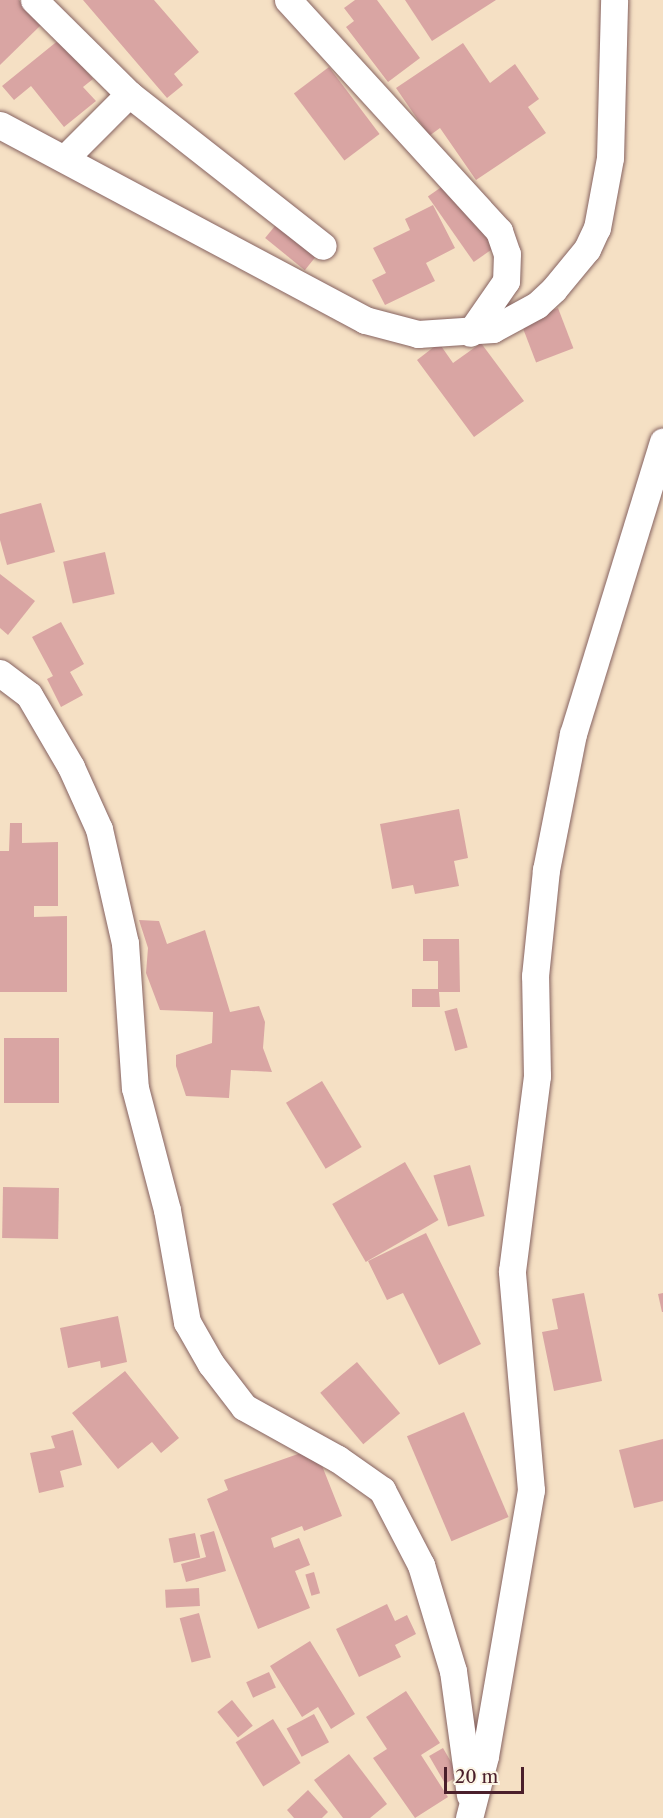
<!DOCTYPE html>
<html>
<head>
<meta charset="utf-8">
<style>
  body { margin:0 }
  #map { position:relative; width:663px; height:1818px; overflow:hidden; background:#f5e0c4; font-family:"Libre Caslon Text",serif }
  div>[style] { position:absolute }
  .building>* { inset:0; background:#d9a5a3; transform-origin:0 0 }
  .roads { filter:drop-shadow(0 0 2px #866361) drop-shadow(0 0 2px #866361) }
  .minor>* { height:27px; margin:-13.5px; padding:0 13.5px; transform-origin:13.5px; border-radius:13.5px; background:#fff }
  span { translate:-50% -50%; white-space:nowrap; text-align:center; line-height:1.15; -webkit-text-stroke:5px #fcf5e5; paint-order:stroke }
  .scale { position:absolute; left:444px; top:1767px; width:80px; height:27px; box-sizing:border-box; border:3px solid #4a1f2b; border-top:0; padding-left:8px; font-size:18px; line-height:21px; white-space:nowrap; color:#4a1f2b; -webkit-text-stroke:4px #fcf5e5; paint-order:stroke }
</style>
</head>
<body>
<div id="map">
  <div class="building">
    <div style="clip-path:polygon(0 0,19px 0,42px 24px,0 65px)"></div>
    <div style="clip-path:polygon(83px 0,154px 0,199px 52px,174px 74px,183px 85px,167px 98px)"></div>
    <div style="clip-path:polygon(355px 0,377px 0,420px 58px,388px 82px,346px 27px,354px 21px,344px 8px)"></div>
    <div style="clip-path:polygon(405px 0,496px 0,432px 41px)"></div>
    <div style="clip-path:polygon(60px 39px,93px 79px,83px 87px,96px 101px,64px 127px,31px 86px,14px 100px,2px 86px)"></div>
    <div style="clip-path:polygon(463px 43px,490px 83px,515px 64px,539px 99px,528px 107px,546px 133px,476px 180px,440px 128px,429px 136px,396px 88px)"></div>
    <div style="left:329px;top:67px;width:84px;height:44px;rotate:53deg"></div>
    <div style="left:450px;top:181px;width:80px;height:27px;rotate:55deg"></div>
    <div style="clip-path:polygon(433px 205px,455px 248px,426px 263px,435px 281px,385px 305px,372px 280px,386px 273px,373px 248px,410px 230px,405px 219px)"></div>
    <div style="left:279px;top:221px;width:51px;height:22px;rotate:39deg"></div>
    <div style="left:558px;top:308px;width:43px;height:40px;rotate:69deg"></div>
    <div style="clip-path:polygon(439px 343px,453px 363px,481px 343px,524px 401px,474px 437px,417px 360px)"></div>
    <div style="clip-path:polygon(41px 503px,55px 552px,7px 565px,0 540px,0 514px)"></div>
    <div style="left:105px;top:552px;width:43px;height:43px;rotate:77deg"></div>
    <div style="clip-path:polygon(0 574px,35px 601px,8px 635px,0 628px)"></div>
    <div style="clip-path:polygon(61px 622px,84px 664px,70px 672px,83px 695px,61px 707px,47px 679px,53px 676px,32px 637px)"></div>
    <div style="clip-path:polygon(459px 809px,468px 858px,454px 861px,459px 886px,415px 894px,413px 885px,392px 889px,380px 824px)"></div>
    <div style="clip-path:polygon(10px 823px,22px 823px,22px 843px,58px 842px,58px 906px,34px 906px,34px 917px,67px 916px,67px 992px,0 992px,0 851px,9px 851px)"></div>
    <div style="clip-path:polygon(139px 920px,159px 921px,167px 944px,205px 930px,230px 1012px,259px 1006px,265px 1022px,263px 1048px,272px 1072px,231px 1070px,229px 1098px,186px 1096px,176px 1066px,176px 1055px,212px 1043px,213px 1012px,160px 1010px,146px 973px,148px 948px)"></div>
    <div style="clip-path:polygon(423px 939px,459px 939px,460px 992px,439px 992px,440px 1007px,412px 1007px,412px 989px,438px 989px,438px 961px,423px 961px)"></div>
    <div style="left:457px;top:1008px;width:41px;height:13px;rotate:75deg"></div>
    <div style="left:4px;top:1038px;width:55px;height:65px"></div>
    <div style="left:322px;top:1081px;width:77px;height:42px;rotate:59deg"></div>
    <div style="left:405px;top:1162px;width:67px;height:84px;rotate:60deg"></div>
    <div style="left:470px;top:1165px;width:53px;height:38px;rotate:74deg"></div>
    <div style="left:3px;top:1187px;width:56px;height:51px;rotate:1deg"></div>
    <div style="clip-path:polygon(426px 1233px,481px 1344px,439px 1365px,403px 1293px,387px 1300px,368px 1261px)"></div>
    <div style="clip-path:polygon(584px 1293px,602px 1381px,554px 1391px,542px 1332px,558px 1329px,552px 1299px)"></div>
    <div style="clip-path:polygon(663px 1293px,663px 1312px,662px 1312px,658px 1294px)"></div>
    <div style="clip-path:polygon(118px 1316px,127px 1362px,101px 1368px,100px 1361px,68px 1368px,60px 1328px)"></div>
    <div style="left:357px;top:1362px;width:67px;height:48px;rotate:50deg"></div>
    <div style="clip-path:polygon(125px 1371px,179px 1438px,161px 1453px,152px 1442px,118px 1469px,72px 1413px)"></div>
    <div style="left:464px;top:1412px;width:114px;height:62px;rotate:67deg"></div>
    <div style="clip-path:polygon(73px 1430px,82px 1465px,60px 1471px,64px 1487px,39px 1493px,30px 1453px,55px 1448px,51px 1436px)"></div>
    <div style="clip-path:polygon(663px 1439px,663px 1501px,634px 1508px,619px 1450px)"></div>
    <div style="clip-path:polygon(315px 1448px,342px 1516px,304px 1531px,302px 1526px,271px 1538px,274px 1548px,299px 1538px,310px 1565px,295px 1571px,310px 1608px,258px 1629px,207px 1499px,228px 1490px,224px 1480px)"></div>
    <div style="clip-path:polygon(214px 1531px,226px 1571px,186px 1582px,181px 1564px,206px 1557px,200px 1535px)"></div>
    <div style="left:195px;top:1533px;width:25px;height:27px;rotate:78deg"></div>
    <div style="left:314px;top:1572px;width:22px;height:9px;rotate:74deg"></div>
    <div style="left:199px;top:1588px;width:18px;height:34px;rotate:87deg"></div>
    <div style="clip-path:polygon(387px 1604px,395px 1621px,407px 1615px,416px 1634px,395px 1645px,401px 1657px,359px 1677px,336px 1629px)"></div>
    <div style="left:199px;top:1613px;width:46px;height:20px;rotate:75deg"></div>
    <div style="clip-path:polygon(310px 1641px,355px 1714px,331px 1729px,318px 1707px,302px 1717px,270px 1666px)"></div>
    <div style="left:269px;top:1672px;width:17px;height:25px;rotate:66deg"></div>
    <div style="clip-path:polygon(406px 1691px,440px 1743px,421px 1755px,448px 1797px,415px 1818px,373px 1758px,387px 1749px,366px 1717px)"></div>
    <div style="left:232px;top:1700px;width:33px;height:19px;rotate:51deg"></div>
    <div style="left:314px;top:1714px;width:32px;height:31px;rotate:62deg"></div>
    <div style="left:273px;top:1719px;width:52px;height:44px;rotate:58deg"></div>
    <div style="left:443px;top:1748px;width:32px;height:16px;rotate:60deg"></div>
    <div style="clip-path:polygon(349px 1754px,387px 1804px,370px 1818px,343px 1818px,314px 1780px)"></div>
    <div style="clip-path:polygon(308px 1790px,328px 1812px,322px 1818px,294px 1818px,287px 1810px)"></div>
  </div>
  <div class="roads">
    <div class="minor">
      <div style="left:34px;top:0;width:134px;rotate:44.7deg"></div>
      <div style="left:129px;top:94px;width:246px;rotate:38.1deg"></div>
      <div style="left:288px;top:0;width:313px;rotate:47.6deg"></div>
      <div style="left:499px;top:231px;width:24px;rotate:71deg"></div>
      <div style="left:507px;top:254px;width:27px;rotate:92deg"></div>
      <div style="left:506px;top:281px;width:63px;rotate:124.7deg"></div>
      <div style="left:0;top:125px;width:414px;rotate:28.1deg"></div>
      <div style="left:365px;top:320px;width:55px;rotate:14.8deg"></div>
      <div style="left:418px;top:334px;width:75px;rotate:-3.8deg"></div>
      <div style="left:493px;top:329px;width:50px;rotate:-28.6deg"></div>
      <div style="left:537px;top:305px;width:23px;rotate:-43deg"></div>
      <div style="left:554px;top:289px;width:52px;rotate:-50.5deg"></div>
      <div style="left:587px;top:249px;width:23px;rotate:-65deg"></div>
      <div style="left:597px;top:228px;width:71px;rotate:-79.5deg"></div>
      <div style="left:610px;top:158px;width:158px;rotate:-88.5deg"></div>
      <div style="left:66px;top:157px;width:89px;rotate:-45deg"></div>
      <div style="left:0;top:673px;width:36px;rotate:37deg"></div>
      <div style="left:29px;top:695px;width:83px;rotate:59.7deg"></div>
      <div style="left:71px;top:767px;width:68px;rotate:65.7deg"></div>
      <div style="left:99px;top:829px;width:117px;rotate:77.2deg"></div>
      <div style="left:125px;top:943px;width:145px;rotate:86.1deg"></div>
      <div style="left:135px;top:1088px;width:126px;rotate:75.3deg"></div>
      <div style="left:167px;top:1210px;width:114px;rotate:79.9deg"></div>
      <div style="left:187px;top:1322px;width:48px;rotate:60.3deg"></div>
      <div style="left:211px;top:1364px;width:54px;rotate:52.5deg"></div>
      <div style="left:244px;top:1407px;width:107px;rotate:29deg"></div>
      <div style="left:338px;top:1459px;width:54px;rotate:35.2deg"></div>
      <div style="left:382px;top:1490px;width:85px;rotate:62.5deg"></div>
      <div style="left:421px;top:1565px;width:111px;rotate:73.2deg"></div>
      <div style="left:453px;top:1671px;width:125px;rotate:82.2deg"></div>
      <div style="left:469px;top:1818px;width:64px;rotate:-75.5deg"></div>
      <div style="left:485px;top:1756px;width:270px;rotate:-80.2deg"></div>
      <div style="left:531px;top:1490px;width:220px;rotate:-95deg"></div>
      <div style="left:512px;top:1271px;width:197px;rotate:-82.7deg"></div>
      <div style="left:537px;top:1076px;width:100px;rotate:-91.1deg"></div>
      <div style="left:535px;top:976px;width:107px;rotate:-84.1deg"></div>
      <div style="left:546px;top:870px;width:139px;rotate:-78.8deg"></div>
      <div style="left:573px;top:734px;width:306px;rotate:-72.9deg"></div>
    </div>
  </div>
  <div class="scale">20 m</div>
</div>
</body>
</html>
